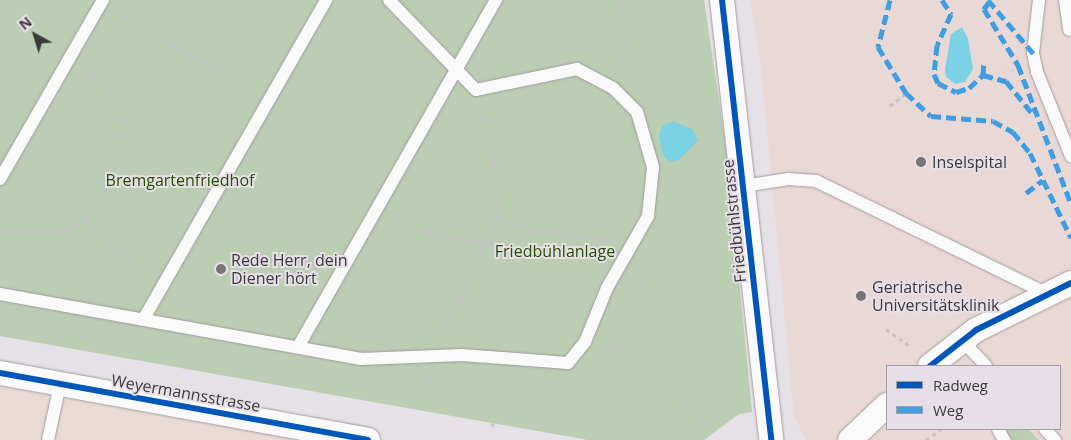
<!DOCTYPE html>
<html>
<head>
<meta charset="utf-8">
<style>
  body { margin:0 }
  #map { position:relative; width:1071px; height:440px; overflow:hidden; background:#e6e1e6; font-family:"Open Sans",sans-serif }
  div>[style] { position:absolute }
  .commercial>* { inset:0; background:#e8dad4 }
  .medical>* { inset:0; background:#e9d9d6 }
  .green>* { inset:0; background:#bbcdb2 }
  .water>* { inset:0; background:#7cd2e5 }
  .path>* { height:3px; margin-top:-1.5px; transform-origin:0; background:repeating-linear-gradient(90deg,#c4c3c4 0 4px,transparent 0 8px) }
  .roads { filter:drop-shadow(0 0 1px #a09ca0) drop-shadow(0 0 1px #a09ca0) }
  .service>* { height:12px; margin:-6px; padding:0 6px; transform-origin:6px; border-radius:6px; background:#fbfafb }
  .minor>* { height:24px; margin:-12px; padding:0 12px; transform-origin:12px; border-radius:12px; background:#fbfafb }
  .quiet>* { height:5px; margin-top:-2.5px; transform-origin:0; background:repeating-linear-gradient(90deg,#3f9ee3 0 10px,transparent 0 15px) }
  .cycleway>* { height:6px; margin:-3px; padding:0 3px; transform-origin:3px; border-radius:3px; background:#0057b8 }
  .dots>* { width:14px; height:14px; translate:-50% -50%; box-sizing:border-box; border:2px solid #e7dfe8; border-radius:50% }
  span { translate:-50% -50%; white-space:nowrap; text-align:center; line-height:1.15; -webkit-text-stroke:4px #e7dfe8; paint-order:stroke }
  .poi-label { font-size:16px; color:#3d3a3d }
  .left { translate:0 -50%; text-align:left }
  .park-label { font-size:16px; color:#255000 }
  .street-label { font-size:16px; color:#3d3a3d }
  .legend { position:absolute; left:886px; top:365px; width:175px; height:65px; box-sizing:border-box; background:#e7dfe8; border:1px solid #a39da4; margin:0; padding:6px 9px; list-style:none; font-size:15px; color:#3d3a3d }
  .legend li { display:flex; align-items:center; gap:10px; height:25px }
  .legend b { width:25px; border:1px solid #a39da4 }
  .north { position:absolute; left:10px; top:10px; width:50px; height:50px; -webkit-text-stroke:4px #e7dfe8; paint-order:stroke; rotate:321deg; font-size:14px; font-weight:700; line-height:20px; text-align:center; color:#3d3a3d }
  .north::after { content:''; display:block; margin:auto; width:18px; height:22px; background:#3d3a3d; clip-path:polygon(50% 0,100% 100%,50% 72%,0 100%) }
</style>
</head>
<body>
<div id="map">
  <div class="commercial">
    <div style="clip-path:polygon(0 387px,301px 440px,0 440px)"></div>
  </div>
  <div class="medical">
    <div style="clip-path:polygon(evenodd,750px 0,1071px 0,1071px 440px,806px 440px,794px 416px,760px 57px,750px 0,887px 366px,1060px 366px,1060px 429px,887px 429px,887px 366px)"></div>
  </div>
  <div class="green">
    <div style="clip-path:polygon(0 0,704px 0,726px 147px,752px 412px,739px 414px,704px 440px,588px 440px,0 336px)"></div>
    <div style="clip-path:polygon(1005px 429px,1028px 429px,1039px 440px,1012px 440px)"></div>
  </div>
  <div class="water">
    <div style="clip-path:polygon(962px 27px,968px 39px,973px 69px,965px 82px,955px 84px,946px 77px,945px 69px,951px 34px)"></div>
    <div style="clip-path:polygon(673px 121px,692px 129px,698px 140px,679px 160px,670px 162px,663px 156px,659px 136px,662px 126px)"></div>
  </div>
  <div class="path">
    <div style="left:117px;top:12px;width:156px;rotate:30.3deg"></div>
    <div style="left:618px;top:70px;width:39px;rotate:-72deg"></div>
    <div style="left:630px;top:33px;width:35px;rotate:-108deg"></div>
    <div style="left:890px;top:106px;width:21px;rotate:-39deg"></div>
    <div style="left:396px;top:216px;width:36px;rotate:30deg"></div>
    <div style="left:427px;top:234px;width:65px;rotate:8.9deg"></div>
    <div style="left:491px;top:244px;width:10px;rotate:-11deg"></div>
    <div style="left:501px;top:242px;width:20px;rotate:-70deg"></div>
    <div style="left:86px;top:219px;width:42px;rotate:47.9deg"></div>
    <div style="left:114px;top:250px;width:41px;rotate:32.2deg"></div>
    <div style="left:496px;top:219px;width:42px;rotate:16.7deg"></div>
    <div style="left:536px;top:231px;width:78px;rotate:7.4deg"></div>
    <div style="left:0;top:229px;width:45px;rotate:7.6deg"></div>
    <div style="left:45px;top:235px;width:24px;rotate:-12deg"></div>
    <div style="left:68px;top:230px;width:21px;rotate:-31deg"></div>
    <div style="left:86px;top:219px;width:33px;rotate:-59deg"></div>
    <div style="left:103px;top:191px;width:32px;rotate:-62deg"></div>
    <div style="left:118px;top:163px;width:47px;rotate:-82.7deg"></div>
    <div style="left:124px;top:116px;width:24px;rotate:-118deg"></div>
    <div style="left:113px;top:95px;width:38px;rotate:-138deg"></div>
    <div style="left:635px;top:276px;width:29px;rotate:52deg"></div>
    <div style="left:886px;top:329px;width:32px;rotate:36deg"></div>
    <div style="left:436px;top:338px;width:45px;rotate:-57.7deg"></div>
    <div style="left:460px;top:300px;width:94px;rotate:-66.2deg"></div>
    <div style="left:498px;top:214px;width:52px;rotate:-93.3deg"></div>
    <div style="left:495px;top:162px;width:57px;rotate:-105.3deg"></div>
    <div style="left:604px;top:348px;width:21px"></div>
    <div style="left:423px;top:375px;width:21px;rotate:45deg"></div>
    <div style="left:438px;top:390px;width:58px;rotate:30.1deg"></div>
    <div style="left:684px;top:404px;width:4px;rotate:45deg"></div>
    <div style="left:699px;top:418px;width:4px;rotate:45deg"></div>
    <div style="left:492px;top:426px;width:3px;rotate:-72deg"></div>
    <div style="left:586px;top:440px;width:1px"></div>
    <div style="left:926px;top:440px;width:19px;rotate:-35deg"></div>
  </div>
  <div class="roads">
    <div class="service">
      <div style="left:1039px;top:0;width:53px;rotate:96.5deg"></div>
      <div style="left:1033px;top:53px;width:19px;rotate:78deg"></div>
      <div style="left:1037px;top:72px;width:91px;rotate:68deg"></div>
      <div style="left:1065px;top:0;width:30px;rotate:82deg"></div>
      <div style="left:0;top:179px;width:207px;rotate:-60.1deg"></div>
      <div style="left:744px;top:186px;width:45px;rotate:-9deg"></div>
      <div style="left:788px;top:179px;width:28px;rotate:4deg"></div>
      <div style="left:816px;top:181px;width:258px;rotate:26deg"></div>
      <div style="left:0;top:294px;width:367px;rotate:10.2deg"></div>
      <div style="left:361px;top:359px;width:101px;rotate:-2.3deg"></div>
      <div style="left:462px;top:355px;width:106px;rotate:4.3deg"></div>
      <div style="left:568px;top:363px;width:27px;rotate:-51deg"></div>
      <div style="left:585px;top:342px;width:58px;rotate:-67.8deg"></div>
      <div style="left:607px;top:288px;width:83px;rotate:-60.3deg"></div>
      <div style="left:648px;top:216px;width:49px;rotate:-84.2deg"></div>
      <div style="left:653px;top:167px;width:57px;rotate:-106.2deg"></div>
      <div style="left:637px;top:112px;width:34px;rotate:-135deg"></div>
      <div style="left:613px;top:88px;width:41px;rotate:-152.2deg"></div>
      <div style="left:577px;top:69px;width:103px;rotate:168.3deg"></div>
      <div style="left:476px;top:90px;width:125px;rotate:-134deg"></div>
      <div style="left:143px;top:320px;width:369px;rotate:-60.2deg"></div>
      <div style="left:962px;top:340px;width:35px;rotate:47deg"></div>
      <div style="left:298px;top:347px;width:400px;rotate:-60.3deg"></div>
      <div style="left:998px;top:429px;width:13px;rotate:61deg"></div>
      <div style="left:1045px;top:429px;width:15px;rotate:48deg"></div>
      <div style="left:48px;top:440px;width:57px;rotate:-77.9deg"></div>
    </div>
    <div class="minor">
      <div style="left:722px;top:0;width:443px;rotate:83.6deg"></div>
      <div style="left:930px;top:366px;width:58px;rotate:-38deg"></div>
      <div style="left:976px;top:330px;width:106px;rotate:-26.3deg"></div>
      <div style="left:0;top:373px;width:374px;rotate:10.3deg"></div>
      <div style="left:850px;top:440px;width:51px;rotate:-43.4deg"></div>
    </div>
  </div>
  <div class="quiet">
    <div style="left:890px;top:0;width:49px;rotate:104.3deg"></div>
    <div style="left:878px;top:47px;width:54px;rotate:58.7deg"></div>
    <div style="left:906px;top:93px;width:34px;rotate:43deg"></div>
    <div style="left:931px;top:116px;width:62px;rotate:4.6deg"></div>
    <div style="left:993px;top:121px;width:23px;rotate:29deg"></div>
    <div style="left:1013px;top:132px;width:27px;rotate:51deg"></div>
    <div style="left:1030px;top:153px;width:94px;rotate:64.2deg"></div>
    <div style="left:942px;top:0;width:17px;rotate:57deg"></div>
    <div style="left:951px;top:14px;width:34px;rotate:114deg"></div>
    <div style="left:937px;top:45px;width:29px;rotate:96deg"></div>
    <div style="left:934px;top:74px;width:10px;rotate:66deg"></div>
    <div style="left:938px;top:83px;width:20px;rotate:27deg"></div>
    <div style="left:956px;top:92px;width:14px;rotate:-17deg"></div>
    <div style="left:969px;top:88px;width:19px;rotate:-43deg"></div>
    <div style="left:983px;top:75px;width:14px;rotate:-86deg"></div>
    <div style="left:988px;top:0;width:70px;rotate:49.7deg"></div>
    <div style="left:989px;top:2px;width:9px;rotate:126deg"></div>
    <div style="left:984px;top:9px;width:66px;rotate:58.7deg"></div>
    <div style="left:1018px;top:65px;width:149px;rotate:69.1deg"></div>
    <div style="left:983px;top:75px;width:24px;rotate:15deg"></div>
    <div style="left:1006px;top:81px;width:40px;rotate:51deg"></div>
    <div style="left:1026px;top:193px;width:21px;rotate:-37deg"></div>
  </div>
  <div class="cycleway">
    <div style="left:722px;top:0;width:443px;rotate:83.6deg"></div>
    <div style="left:930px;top:366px;width:58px;rotate:-38deg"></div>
    <div style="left:976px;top:330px;width:106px;rotate:-26.3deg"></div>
    <div style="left:0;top:373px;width:374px;rotate:10.3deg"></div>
  </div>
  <div class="dots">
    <div style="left:921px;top:162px;background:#787478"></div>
    <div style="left:221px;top:269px;background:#787478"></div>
    <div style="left:861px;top:296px;background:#787478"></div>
  </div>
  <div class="poi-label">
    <span class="left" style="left:932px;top:162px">Inselspital</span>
    <span class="left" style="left:231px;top:269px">Rede Herr, dein<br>Diener hört</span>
    <span class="left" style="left:872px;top:296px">Geriatrische<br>Universitätsklinik</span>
  </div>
  <div class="park-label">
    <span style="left:180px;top:180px">Bremgartenfriedhof</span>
    <span style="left:555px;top:251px">Friedbühlanlage</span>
  </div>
  <div class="street-label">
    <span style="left:734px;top:221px;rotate:-96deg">Friedbühlstrasse</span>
    <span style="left:186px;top:393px;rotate:10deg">Weyermannsstrasse</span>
  </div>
  <ul class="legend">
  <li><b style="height:6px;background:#0057b8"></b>Radweg</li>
  <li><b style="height:6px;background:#3f9ee3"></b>Weg</li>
  </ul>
  <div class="north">N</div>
</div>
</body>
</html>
